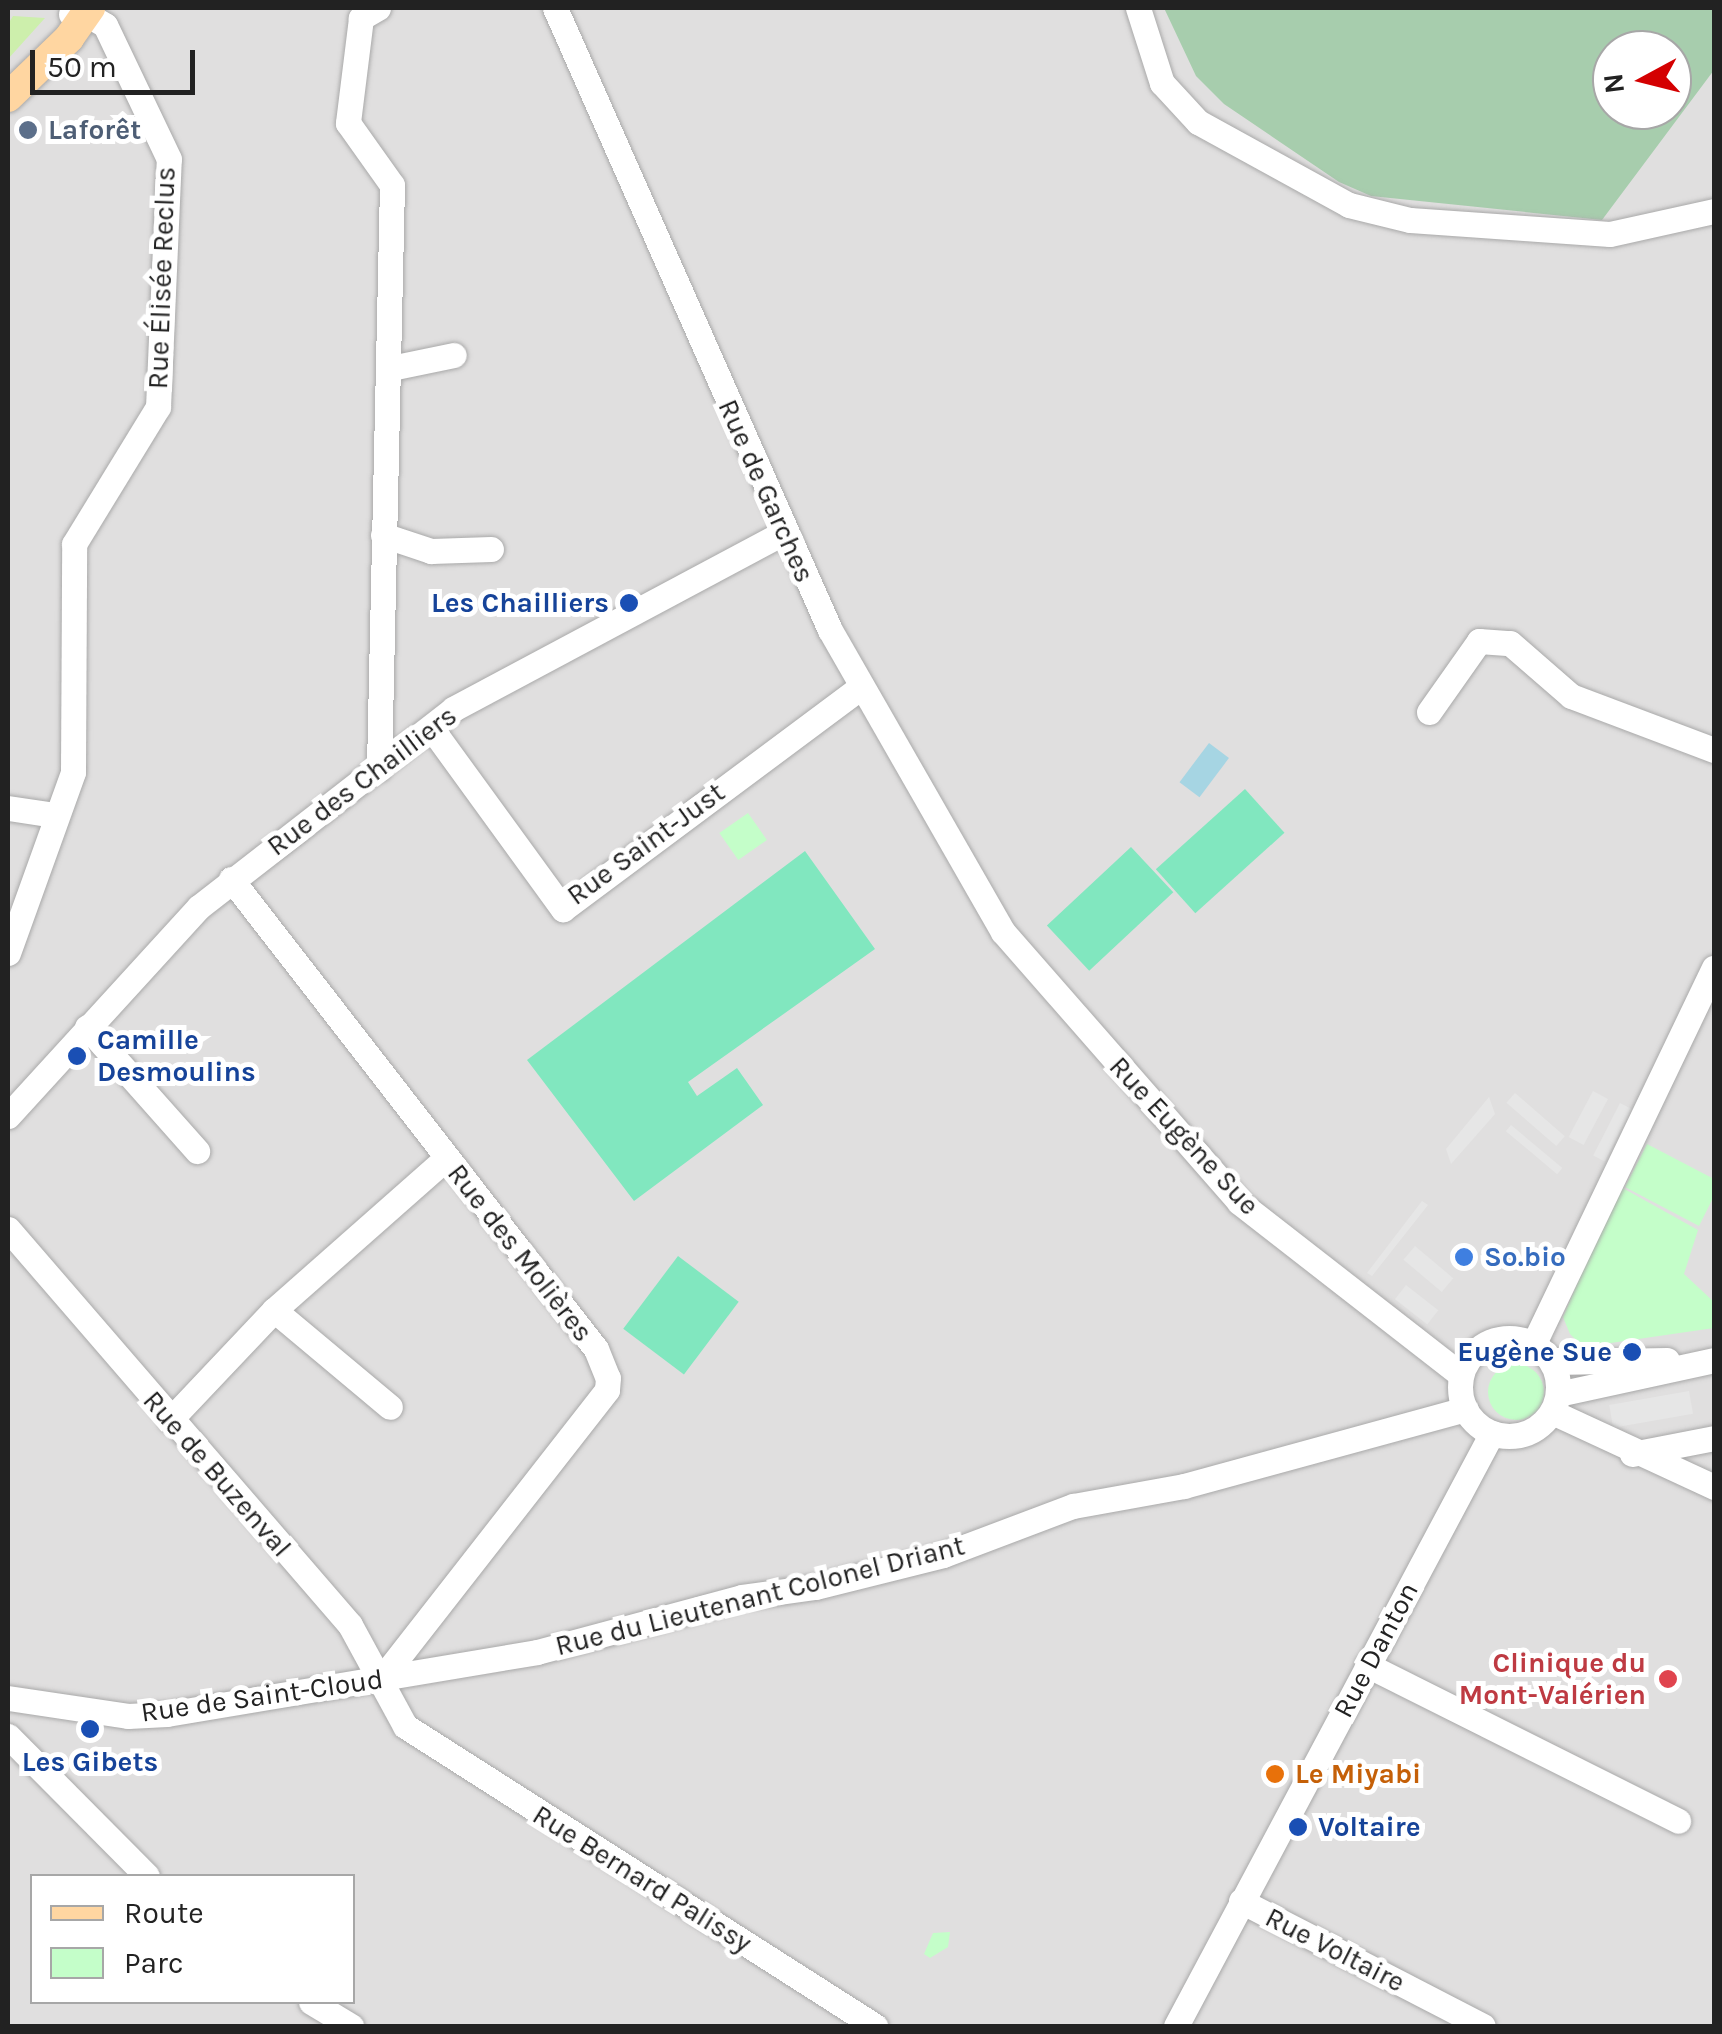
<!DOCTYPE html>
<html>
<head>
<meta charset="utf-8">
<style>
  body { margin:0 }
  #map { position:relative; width:1722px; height:2034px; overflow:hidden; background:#f3efe8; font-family:Karla,sans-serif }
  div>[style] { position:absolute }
  .residential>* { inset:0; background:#e0dfdf }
  .grass>* { inset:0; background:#cdefac }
  .cemetery>* { inset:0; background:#a7cdad }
  .park>* { inset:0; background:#c4fec9; transform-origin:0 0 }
  .round { border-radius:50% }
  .pitch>* { inset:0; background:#81e7bf; transform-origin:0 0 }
  .parking>* { inset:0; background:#e6e6e6; transform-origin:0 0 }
  .water>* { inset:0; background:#a6d5e3; transform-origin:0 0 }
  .roads { filter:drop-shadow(0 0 2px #a9a9a9) drop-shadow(0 0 2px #a9a9a9) }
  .minor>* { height:25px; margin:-12.5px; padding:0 12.5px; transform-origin:12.5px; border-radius:12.5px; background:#fff }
  .minor>.ring { margin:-12.5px; padding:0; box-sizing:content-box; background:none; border:25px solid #fff; border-radius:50% }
  .major>* { height:30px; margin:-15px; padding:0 15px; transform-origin:15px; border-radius:15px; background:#ffd6a1 }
  .dots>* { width:28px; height:28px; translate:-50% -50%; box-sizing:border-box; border:5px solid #fff; border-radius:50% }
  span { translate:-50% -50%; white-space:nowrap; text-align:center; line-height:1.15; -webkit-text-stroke:10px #fff; paint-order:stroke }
  .service-label { font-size:28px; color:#4e5e75; font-weight:700 }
  .left { translate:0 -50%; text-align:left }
  .street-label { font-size:28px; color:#222 }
  .transit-label { font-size:28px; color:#164399; font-weight:700 }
  .right { translate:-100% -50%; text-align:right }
  .shop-label { font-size:28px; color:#366cbe; font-weight:700 }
  .health-label { font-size:28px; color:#be3a42; font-weight:700 }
  .food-label { font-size:28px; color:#c56008; font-weight:700 }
  .frame { position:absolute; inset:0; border:10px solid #222; pointer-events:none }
  .legend { position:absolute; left:30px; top:1874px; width:325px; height:130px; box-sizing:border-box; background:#fff; border:2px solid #a7a7a7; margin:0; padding:12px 18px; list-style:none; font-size:30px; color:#222 }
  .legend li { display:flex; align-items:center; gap:20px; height:50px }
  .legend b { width:50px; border:2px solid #a7a7a7 }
  .north { position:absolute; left:1592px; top:30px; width:100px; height:100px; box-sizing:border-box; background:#fff; border:2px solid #a7a7a7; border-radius:50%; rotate:263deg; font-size:28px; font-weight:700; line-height:40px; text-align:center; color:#222 }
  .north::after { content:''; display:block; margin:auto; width:35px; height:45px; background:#d40001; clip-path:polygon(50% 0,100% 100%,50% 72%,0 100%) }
  .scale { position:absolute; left:30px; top:50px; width:165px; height:45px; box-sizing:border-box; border:5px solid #222; border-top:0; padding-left:12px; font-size:30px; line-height:35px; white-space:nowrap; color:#222; -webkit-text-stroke:8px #fff; paint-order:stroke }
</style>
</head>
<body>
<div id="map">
  <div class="residential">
    <div style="clip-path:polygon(evenodd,8px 8px,1714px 8px,1714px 2026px,8px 2026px,8px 8px,1612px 50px,1672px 50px,1672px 110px,1612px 110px,1612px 50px,8px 8px,32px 1876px,352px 1876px,352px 2002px,32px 2002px,32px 1876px)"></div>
  </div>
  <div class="grass">
    <div style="clip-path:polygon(13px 16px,45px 18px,8px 59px,8px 24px)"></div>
  </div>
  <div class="cemetery">
    <div style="clip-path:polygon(evenodd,1164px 8px,1714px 8px,1714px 70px,1602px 220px,1371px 196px,1339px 182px,1224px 104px,1196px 76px,1164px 8px,1612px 50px,1672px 50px,1672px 110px,1612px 110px,1612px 50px)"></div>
  </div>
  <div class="park">
    <div style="left:748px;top:813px;width:33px;height:35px;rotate:55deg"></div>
    <div style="clip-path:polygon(1647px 1144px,1714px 1179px,1714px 1196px,1699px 1226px,1625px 1187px)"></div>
    <div style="clip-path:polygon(1619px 1186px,1698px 1230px,1684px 1274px,1714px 1302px,1714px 1328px,1583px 1347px,1570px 1334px,1563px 1317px)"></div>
    <div class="round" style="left:1488px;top:1364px;width:56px;height:56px"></div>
    <div style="clip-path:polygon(950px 1932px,948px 1947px,930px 1958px,924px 1954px,933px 1933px)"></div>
  </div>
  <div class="pitch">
    <div style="left:1245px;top:789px;width:59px;height:120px;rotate:48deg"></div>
    <div style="left:1131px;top:847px;width:62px;height:115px;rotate:47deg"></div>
    <div style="clip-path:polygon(805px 851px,875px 949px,688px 1082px,697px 1096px,737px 1068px,763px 1105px,634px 1201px,527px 1060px)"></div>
    <div style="left:678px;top:1256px;width:76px;height:91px;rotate:37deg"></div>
  </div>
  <div class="parking">
    <div style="left:1593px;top:1091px;width:17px;height:52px;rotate:28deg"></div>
    <div style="left:1515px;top:1093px;width:66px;height:13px;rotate:41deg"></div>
    <div style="clip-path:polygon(1489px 1097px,1495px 1114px,1451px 1164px,1446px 1149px)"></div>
    <div style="left:1620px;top:1103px;width:13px;height:59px;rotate:27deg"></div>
    <div style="left:1511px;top:1125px;width:67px;height:8px;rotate:40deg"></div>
    <div style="clip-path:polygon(1422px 1201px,1428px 1205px,1372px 1276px,1367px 1273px)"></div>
    <div style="left:1415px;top:1246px;width:50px;height:18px;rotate:40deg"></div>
    <div style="left:1406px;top:1285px;width:41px;height:18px;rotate:38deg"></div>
    <div style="left:1689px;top:1391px;width:23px;height:81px;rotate:80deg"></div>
  </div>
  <div class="water">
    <div style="left:1209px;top:743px;width:25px;height:49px;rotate:37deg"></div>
  </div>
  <div class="roads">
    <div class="minor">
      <div style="left:378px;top:8px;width:20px;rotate:150deg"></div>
      <div style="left:361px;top:18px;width:106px;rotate:97.1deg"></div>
      <div style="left:348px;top:123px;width:76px;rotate:54.6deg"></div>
      <div style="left:392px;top:185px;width:584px;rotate:91.28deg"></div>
      <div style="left:555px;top:8px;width:680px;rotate:66.15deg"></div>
      <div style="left:830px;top:630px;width:348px;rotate:60.2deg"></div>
      <div style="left:1003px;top:932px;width:359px;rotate:48.8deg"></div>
      <div style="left:1239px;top:1202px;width:281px;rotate:37.9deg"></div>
      <div style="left:1138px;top:8px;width:79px;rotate:72.3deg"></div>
      <div style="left:1162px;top:83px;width:53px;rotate:47.3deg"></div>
      <div style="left:1198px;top:122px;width:172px;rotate:28.8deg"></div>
      <div style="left:1349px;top:205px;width:63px;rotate:13.8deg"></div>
      <div style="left:1410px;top:220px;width:200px;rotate:4deg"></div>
      <div style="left:1610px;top:234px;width:107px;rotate:-12.5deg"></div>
      <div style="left:391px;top:368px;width:64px;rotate:-11.7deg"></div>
      <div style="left:383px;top:535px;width:51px;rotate:18.4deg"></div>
      <div style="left:431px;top:551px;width:60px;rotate:-1.9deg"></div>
      <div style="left:1429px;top:712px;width:87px;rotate:-54.8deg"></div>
      <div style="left:1479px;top:641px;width:31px;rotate:4deg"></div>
      <div style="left:1510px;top:643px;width:81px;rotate:41deg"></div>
      <div style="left:1571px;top:696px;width:153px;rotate:20.7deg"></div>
      <div style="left:432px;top:729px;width:223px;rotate:54deg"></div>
      <div style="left:563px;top:909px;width:370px;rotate:-36.7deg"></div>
      <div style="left:8px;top:808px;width:48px;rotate:8.5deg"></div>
      <div style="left:231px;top:879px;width:595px;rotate:52.17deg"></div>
      <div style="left:596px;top:1349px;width:31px;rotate:68deg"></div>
      <div style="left:608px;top:1378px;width:12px;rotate:95deg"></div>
      <div style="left:607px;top:1390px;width:367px;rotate:128deg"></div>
      <div style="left:8px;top:953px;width:192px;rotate:-70.2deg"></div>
      <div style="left:73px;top:772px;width:228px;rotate:-89.7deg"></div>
      <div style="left:74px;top:544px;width:161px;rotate:-58.5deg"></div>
      <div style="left:158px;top:407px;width:248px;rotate:-87.5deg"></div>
      <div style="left:169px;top:159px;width:148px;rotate:-115.5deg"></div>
      <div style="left:105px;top:25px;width:22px;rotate:-150deg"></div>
      <div style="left:86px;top:14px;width:15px;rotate:180deg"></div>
      <div style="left:87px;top:1027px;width:166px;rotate:48.4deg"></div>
      <div style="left:8px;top:1116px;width:283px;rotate:-47.6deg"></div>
      <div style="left:199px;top:907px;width:322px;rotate:-37.9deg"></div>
      <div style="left:453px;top:709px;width:375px;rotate:-28.1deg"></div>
      <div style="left:8px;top:1229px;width:523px;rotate:49.18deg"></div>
      <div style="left:350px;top:1625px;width:115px;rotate:61.4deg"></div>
      <div style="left:405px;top:1726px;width:558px;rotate:32.55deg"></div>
      <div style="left:274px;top:1310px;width:151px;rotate:39.9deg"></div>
      <div class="ring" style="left:1460px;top:1338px;width:73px;height:73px"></div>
      <div style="left:1534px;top:1343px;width:416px;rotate:-64.4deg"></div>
      <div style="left:1552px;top:1362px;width:115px;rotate:-1deg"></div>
      <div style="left:1558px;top:1394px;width:160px;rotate:-12.3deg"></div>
      <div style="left:1552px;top:1412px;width:179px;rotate:24.8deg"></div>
      <div style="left:170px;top:1420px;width:151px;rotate:-46.6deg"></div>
      <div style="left:274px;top:1310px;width:228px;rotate:-41.4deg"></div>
      <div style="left:1632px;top:1454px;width:84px;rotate:-11deg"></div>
      <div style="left:1367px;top:1665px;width:348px;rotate:26.6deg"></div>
      <div style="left:8px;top:1698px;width:121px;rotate:8.5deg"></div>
      <div style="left:128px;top:1716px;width:39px;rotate:-3deg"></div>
      <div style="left:167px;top:1714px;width:375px;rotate:-9.5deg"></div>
      <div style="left:537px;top:1652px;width:212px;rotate:-15deg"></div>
      <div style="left:742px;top:1597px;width:74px;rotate:-7.8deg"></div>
      <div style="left:815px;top:1587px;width:132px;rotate:-14deg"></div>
      <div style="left:943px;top:1555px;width:139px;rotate:-20.7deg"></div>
      <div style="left:1073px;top:1506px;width:113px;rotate:-10.2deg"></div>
      <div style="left:1184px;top:1486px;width:292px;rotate:-15.3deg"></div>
      <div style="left:8px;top:1736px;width:197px;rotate:45.2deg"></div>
      <div style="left:1241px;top:1901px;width:272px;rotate:27.3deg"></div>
      <div style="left:311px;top:2002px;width:47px;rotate:31deg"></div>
      <div style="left:1176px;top:2026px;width:672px;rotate:-61.95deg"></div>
    </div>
    <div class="major">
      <div style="left:8px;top:97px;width:85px;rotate:-44deg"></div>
      <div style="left:69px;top:38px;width:37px;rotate:-55deg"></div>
    </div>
  </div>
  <div class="dots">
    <div style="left:28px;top:130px;background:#5c6f8a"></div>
    <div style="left:629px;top:603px;background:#1a4fb4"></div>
    <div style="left:77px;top:1056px;background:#1a4fb4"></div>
    <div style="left:1464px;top:1257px;background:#3f7fe0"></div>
    <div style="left:1632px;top:1352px;background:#1a4fb4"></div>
    <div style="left:1668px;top:1679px;background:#e0444e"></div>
    <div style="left:90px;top:1729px;background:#1a4fb4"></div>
    <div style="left:1275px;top:1774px;background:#e8710a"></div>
    <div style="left:1298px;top:1827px;background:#1a4fb4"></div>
  </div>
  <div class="service-label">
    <span class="left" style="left:48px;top:130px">Laforêt</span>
  </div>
  <div class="street-label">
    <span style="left:162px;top:278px;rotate:-88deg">Rue Élisée Reclus</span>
    <span style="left:766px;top:491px;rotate:66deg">Rue de Garches</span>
    <span style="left:362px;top:781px;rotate:-37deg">Rue des Chailliers</span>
    <span style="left:646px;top:844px;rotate:-36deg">Rue Saint-Just</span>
    <span style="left:1184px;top:1136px;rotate:47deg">Rue Eugène Sue</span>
    <span style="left:520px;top:1253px;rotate:52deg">Rue des Molières</span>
    <span style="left:217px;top:1474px;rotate:49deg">Rue de Buzenval</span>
    <span style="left:760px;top:1596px;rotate:-14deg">Rue du Lieutenant Colonel Driant</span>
    <span style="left:1376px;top:1650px;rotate:-62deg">Rue Danton</span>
    <span style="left:262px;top:1696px;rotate:-8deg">Rue de Saint-Cloud</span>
    <span style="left:642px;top:1879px;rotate:32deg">Rue Bernard Palissy</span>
    <span style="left:1335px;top:1950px;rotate:27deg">Rue Voltaire</span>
  </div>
  <div class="transit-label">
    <span class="right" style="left:609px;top:603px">Les Chailliers</span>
    <span class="left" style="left:97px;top:1056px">Camille<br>Desmoulins</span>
    <span class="right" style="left:1612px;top:1352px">Eugène Sue</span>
    <span style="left:90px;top:1762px">Les Gibets</span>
    <span class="left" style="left:1318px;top:1827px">Voltaire</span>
  </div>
  <div class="shop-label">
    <span class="left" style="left:1484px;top:1257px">So.bio</span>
  </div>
  <div class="health-label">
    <span class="right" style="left:1646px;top:1679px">Clinique du<br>Mont-Valérien</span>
  </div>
  <div class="food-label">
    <span class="left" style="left:1295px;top:1774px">Le Miyabi</span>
  </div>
  <div class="frame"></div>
  <ul class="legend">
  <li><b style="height:12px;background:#ffd6a1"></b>Route</li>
  <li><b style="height:28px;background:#c4fec9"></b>Parc</li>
  </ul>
  <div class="north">N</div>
  <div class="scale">50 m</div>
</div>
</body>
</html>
